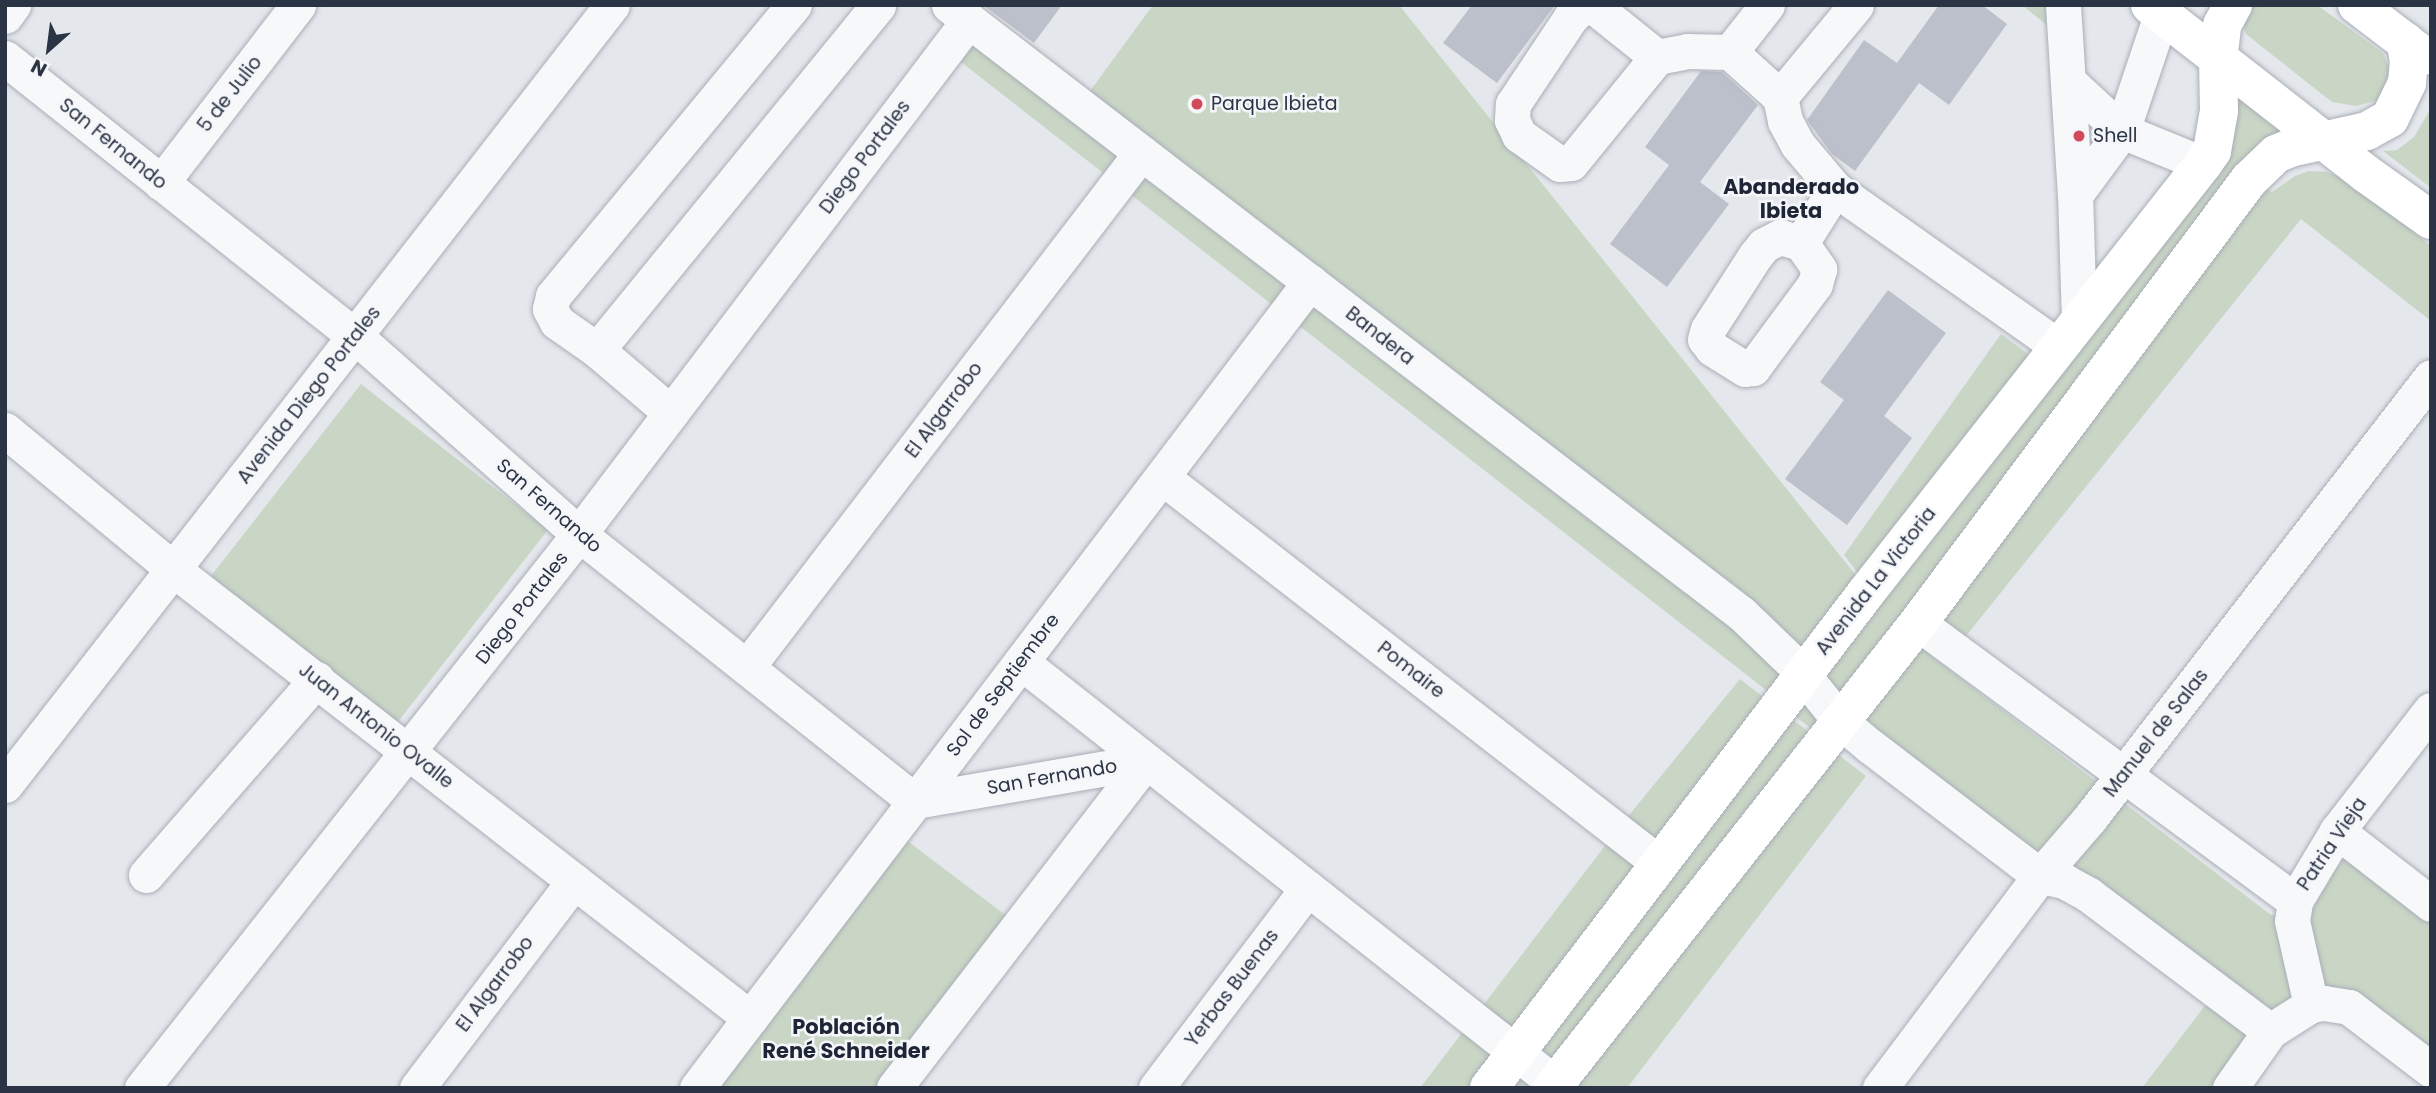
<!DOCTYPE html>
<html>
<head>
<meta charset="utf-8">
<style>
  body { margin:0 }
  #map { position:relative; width:2436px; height:1093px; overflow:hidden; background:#e4e7ec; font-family:Poppins,sans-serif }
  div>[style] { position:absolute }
  .green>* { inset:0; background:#c9d6c5; transform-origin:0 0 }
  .building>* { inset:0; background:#bbc0ca }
  .roads { filter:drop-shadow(0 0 2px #a9aeb7) drop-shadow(0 0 2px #a9aeb7) }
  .minor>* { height:35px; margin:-17.5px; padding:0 17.5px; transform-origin:17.5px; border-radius:17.5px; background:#f7f8fa }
  .major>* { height:38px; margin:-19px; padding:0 19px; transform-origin:19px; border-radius:19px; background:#fff }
  .dots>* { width:19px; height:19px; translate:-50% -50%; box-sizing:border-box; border:4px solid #f4f6f9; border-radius:50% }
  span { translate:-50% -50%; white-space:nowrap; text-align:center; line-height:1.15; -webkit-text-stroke:5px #f4f6f9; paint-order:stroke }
  .street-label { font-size:19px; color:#2b3445 }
  .poi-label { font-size:19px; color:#2b3445 }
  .left { translate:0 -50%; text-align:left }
  .neighbourhood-label { font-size:21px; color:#1d2536; font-weight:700 }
  .frame { position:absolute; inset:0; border:7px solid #2b3445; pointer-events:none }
  .north { position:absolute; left:14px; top:14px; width:70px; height:70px; -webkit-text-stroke:5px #f4f6f9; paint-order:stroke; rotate:208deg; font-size:19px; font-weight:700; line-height:28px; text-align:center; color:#2b3445 }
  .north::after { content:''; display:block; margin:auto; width:24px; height:32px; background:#2b3445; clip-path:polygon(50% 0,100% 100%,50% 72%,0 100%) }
</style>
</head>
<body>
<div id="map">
  <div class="green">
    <div style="clip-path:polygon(1153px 5px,1399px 5px,1862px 583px,1775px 697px,961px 62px,972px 40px,1071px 117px)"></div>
    <div style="clip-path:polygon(2022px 5px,2053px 5px,2048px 26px)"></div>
    <div style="clip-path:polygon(2246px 5px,2317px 5px,2383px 53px,2390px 70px,2379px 100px,2356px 106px,2332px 102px,2246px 34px,2243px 24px)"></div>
    <div style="clip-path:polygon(2238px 94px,2296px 141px,2245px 170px,2272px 192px,2295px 176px,2309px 171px,2327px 172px,2351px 181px,2431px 246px,2431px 321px,2301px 219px,1962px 641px,1917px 608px,1820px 735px,1788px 711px,1878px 599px,1844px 555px,2001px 334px,2055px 374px)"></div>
    <div style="clip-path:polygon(2431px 108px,2431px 188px,2383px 151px,2397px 150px,2414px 137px)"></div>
    <div style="left:361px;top:384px;width:237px;height:245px;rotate:38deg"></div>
    <div style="clip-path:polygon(1913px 642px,2271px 915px,2298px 916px,2348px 854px,2431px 918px,2431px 1056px,2327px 995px,2230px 1088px,2142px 1088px,2217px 990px,1837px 742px)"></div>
    <div style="clip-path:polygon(1740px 679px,1866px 776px,1627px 1088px,1420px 1088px,1617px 830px)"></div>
    <div style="clip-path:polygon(906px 840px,1012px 920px,886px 1088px,719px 1088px)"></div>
  </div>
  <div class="building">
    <div style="clip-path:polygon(983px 5px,1062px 5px,1034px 43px)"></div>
    <div style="clip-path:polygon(1472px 5px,1555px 5px,1497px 83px,1443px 43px)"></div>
    <div style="clip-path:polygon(1939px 5px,1982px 5px,2007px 24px,1949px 105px,1919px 83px,1855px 171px,1832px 154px,1807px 120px,1864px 40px,1897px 63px)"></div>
    <div style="clip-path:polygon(1701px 71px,1722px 72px,1758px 105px,1700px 182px,1729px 204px,1667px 287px,1610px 244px,1669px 165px,1645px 147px)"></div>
    <div style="clip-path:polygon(1888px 290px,1946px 333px,1884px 416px,1912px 438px,1847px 525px,1785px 479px,1844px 400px,1820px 382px)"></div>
  </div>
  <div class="roads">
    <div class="minor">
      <div style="left:949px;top:5px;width:1000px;rotate:37.52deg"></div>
      <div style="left:1742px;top:614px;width:75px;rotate:43.9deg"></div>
      <div style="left:1796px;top:666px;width:70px;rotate:51.3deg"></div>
      <div style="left:1840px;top:721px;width:39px;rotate:40deg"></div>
      <div style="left:1870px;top:746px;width:214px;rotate:37.4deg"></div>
      <div style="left:2040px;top:876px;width:25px;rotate:12deg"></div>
      <div style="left:2064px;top:881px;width:29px;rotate:29deg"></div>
      <div style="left:2089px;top:895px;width:226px;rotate:36.9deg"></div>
      <div style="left:1584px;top:5px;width:18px;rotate:137deg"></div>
      <div style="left:1571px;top:17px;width:105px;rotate:123.7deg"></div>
      <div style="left:1513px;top:104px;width:16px;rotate:94deg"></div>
      <div style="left:1512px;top:120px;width:17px;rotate:65deg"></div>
      <div style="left:1519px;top:135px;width:50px;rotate:35.3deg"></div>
      <div style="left:1560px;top:164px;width:11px;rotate:-5deg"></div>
      <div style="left:1571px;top:163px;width:136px;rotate:-50.9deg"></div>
      <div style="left:1657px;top:57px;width:31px;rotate:-11deg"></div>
      <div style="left:1687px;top:51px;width:43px;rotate:1.3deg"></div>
      <div style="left:1592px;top:5px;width:83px;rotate:38.7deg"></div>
      <div style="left:1767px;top:5px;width:60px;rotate:128.2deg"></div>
      <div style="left:1730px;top:52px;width:67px;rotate:42deg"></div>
      <div style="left:1780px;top:97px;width:119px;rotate:-50.4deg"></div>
      <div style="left:2063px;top:5px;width:190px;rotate:86.4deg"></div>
      <div style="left:5px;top:16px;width:14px;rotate:-54deg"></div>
      <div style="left:5px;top:58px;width:447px;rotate:38.5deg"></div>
      <div style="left:355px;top:336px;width:299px;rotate:41.5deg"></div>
      <div style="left:579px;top:534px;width:429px;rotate:38.5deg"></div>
      <div style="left:915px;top:801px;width:234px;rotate:-9.8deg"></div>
      <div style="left:2068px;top:81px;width:74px;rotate:42.8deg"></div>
      <div style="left:2122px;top:131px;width:122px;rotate:-71.4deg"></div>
      <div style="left:1780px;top:97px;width:25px;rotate:78deg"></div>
      <div style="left:1785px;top:121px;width:27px;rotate:62deg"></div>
      <div style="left:1798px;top:145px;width:57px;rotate:49.9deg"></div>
      <div style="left:1835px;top:189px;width:64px;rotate:122.2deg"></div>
      <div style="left:161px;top:183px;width:225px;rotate:-52.4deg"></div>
      <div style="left:1835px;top:189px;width:274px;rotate:35.2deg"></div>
      <div style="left:1780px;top:237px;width:22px;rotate:16deg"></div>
      <div style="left:1801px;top:243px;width:32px;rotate:55deg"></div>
      <div style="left:1819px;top:269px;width:16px;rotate:105deg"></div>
      <div style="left:1815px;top:284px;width:96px;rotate:126.5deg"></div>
      <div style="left:1758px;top:361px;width:9px;rotate:126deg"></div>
      <div style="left:1753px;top:368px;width:8px;rotate:173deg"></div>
      <div style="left:1745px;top:369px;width:39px;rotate:-148deg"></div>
      <div style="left:1712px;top:348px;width:11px;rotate:-128deg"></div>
      <div style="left:1705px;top:339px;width:10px;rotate:-73deg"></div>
      <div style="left:1708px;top:329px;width:87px;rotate:-57.2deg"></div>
      <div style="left:1755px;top:256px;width:14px;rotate:-51deg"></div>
      <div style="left:1764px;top:245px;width:18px;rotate:-27deg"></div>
      <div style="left:2079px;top:321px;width:126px;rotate:-91.8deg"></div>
      <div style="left:2075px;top:195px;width:79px;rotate:-53.7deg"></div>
      <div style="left:2122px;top:131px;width:87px;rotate:22.2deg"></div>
      <div style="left:597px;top:350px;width:445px;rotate:-50.8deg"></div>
      <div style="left:671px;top:413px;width:97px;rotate:-139.6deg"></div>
      <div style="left:597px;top:350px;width:49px;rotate:-145deg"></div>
      <div style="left:557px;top:322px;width:15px;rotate:-118deg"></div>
      <div style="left:550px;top:309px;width:13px;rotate:-77deg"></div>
      <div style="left:553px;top:296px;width:378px;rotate:-50.4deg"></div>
      <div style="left:5px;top:430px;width:219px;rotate:39.6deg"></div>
      <div style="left:174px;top:570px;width:730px;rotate:37.87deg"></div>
      <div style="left:1162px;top:477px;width:631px;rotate:37.85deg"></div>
      <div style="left:1918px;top:623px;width:468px;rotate:36.4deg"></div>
      <div style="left:1021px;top:662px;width:688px;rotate:38.27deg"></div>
      <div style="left:747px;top:667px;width:648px;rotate:-52.53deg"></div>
      <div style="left:5px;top:785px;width:988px;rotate:-52.11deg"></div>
      <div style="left:2337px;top:831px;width:119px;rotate:37.8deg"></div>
      <div style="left:146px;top:875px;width:260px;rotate:-48.9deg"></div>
      <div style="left:2311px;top:1005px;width:86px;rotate:-102.7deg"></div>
      <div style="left:2292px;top:921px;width:20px;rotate:-81deg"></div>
      <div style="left:2295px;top:901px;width:82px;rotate:-59deg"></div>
      <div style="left:2337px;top:831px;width:153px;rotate:-52.2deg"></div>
      <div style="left:142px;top:1088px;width:706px;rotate:-51.73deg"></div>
      <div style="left:579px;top:534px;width:645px;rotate:-52.81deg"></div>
      <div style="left:417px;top:1088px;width:260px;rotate:-52.8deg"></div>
      <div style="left:697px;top:1088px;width:1013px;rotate:-52.75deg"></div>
      <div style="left:894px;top:1088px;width:413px;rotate:-52.4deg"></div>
      <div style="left:1156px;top:1088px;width:251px;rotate:-52.8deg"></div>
      <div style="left:1880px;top:1088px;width:266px;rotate:-53deg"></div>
      <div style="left:2040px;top:876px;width:77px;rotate:-49.2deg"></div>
      <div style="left:2090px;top:818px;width:557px;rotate:-52.29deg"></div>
      <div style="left:2230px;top:1088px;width:70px;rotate:-54.9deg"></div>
      <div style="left:2270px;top:1031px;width:49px;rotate:-32.4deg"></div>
      <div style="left:2311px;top:1005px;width:13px;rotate:-9deg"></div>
      <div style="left:2324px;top:1003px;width:25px;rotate:9deg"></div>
      <div style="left:2349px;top:1007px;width:103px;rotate:37.5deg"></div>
    </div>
    <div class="major">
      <div style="left:2150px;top:5px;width:273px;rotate:38deg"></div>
      <div style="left:2365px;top:173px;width:81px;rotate:35.5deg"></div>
      <div style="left:2357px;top:5px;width:84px;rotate:37.3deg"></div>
      <div style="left:1489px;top:1088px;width:621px;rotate:-52.72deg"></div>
      <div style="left:1865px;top:594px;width:547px;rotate:-51.83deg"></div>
      <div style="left:2203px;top:164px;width:16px;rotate:-55deg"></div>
      <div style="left:2212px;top:151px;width:41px;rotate:-80.1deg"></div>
      <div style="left:2219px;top:111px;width:51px;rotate:-91.1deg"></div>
      <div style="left:2218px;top:60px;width:35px;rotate:-83deg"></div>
      <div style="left:2222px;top:25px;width:23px;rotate:-61deg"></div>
      <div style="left:1552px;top:1088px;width:592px;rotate:-51.79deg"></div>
      <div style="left:1918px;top:623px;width:553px;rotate:-53.23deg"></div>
      <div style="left:2249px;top:180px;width:37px;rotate:-44deg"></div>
      <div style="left:2276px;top:154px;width:15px;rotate:-23deg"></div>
      <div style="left:2290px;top:148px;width:79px;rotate:-12.4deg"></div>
      <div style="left:2367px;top:131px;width:26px;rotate:-29deg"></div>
      <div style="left:2390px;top:118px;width:39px;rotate:-64deg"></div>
      <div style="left:2407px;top:83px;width:22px;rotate:-85deg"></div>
      <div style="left:2409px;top:61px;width:20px;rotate:-101deg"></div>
    </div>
  </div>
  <div class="dots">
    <div style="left:1197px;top:104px;background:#d1495b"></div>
    <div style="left:2079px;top:136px;background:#d1495b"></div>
  </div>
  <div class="street-label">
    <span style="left:230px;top:94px;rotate:-52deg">5 de Julio</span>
    <span style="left:113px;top:144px;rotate:39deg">San Fernando</span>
    <span style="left:865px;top:157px;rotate:-53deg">Diego Portales</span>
    <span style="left:1380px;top:336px;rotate:38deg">Bandera</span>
    <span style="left:309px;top:395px;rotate:-52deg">Avenida Diego Portales</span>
    <span style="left:944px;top:410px;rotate:-53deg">El Algarrobo</span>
    <span style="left:549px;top:506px;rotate:41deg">San Fernando</span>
    <span style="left:1876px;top:581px;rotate:-52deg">Avenida La Victoria</span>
    <span style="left:522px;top:608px;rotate:-52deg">Diego Portales</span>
    <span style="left:1411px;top:670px;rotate:38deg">Pomaire</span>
    <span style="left:1003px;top:685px;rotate:-53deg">Sol de Septiembre</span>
    <span style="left:376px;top:726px;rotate:38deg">Juan Antonio Ovalle</span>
    <span style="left:2156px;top:733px;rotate:-52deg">Manuel de Salas</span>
    <span style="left:1052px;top:777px;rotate:-10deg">San Fernando</span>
    <span style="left:2332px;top:844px;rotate:-56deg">Patria Vieja</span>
    <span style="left:495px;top:984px;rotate:-53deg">El Algarrobo</span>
    <span style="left:1232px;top:988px;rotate:-53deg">Yerbas Buenas</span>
  </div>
  <div class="poi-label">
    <span class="left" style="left:1211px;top:104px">Parque Ibieta</span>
    <span class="left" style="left:2093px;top:136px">Shell</span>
  </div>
  <div class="neighbourhood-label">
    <span style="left:1791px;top:199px">Abanderado<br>Ibieta</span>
    <span style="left:846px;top:1039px">Población<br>René Schneider</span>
  </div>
  <div class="frame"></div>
  <div class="north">N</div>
</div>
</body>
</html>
